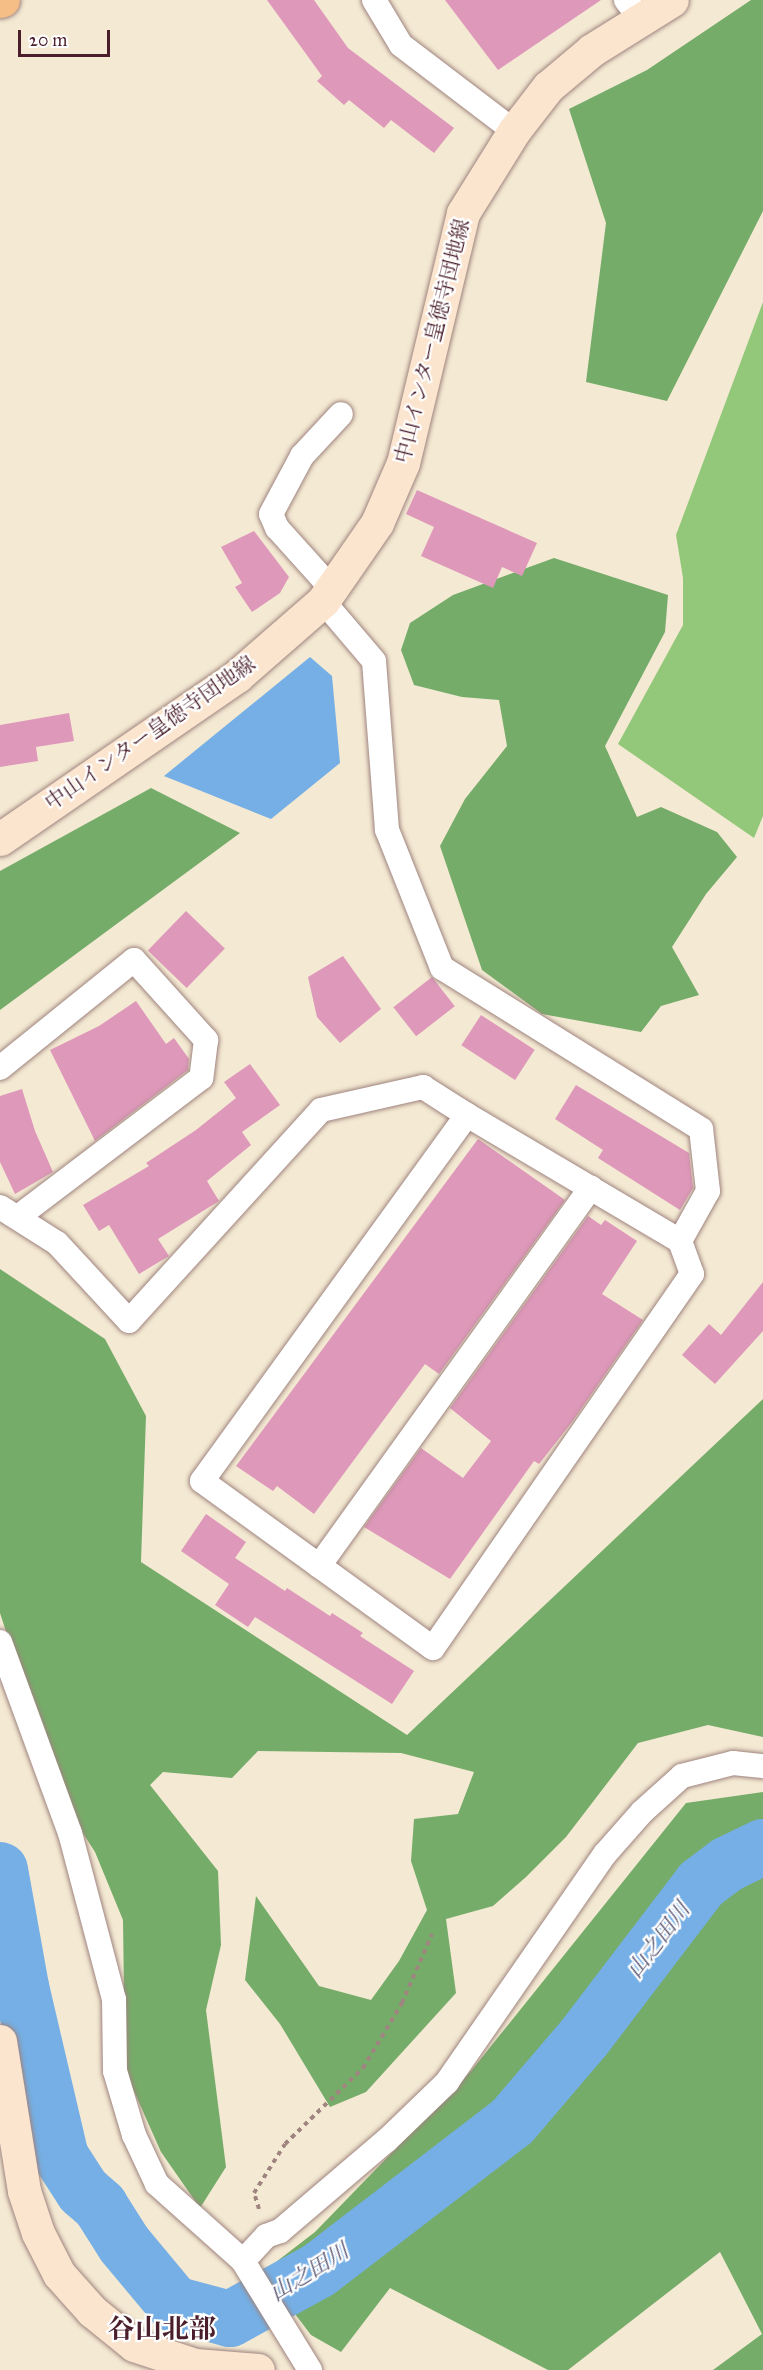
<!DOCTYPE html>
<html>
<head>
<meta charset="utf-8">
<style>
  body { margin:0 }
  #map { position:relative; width:763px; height:2370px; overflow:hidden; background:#f4e9d3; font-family:"IM FELL Great Primer","Noto Serif JP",serif }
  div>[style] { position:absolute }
  .green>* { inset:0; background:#93c87a }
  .forest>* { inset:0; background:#76ac6a }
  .water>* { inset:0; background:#75afe5 }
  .river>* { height:56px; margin:-28px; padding:0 28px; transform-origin:28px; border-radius:28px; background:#75afe5 }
  .building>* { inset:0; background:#de98ba; transform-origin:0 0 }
  .path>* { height:4px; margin-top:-2px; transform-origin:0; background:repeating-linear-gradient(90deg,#9f847f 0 4.5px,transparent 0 9px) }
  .roads { filter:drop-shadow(0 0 2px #9f847f) drop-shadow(0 0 2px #9f847f) }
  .street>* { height:24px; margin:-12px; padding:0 12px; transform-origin:12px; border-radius:12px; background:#fff }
  .secondary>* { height:33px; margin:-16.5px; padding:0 16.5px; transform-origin:16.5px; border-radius:16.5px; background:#fbe5cf }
  .primary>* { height:33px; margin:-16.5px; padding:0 16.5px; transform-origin:16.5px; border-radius:16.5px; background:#f5be86 }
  span { translate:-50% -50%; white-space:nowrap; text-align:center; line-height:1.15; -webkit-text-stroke:4.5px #fff; paint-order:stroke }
  .street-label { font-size:21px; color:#4a1f2b }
  .water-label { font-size:22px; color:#5b5975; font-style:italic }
  .district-label { font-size:27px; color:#4a1f2b; font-weight:700 }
  .scale { position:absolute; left:18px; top:30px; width:92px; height:27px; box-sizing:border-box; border:3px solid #4a1f2b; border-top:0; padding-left:8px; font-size:18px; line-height:21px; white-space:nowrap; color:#4a1f2b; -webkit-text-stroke:4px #fff; paint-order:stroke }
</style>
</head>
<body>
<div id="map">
  <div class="green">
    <div style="clip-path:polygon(763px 302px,763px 816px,754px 838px,618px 744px,683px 625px,683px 578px,676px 535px)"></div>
  </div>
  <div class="forest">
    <div style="clip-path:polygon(751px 0,763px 0,763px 211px,667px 401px,586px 382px,606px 223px,569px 109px,647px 70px)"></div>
    <div style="clip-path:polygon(554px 558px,668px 595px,665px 632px,605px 746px,637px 817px,661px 807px,717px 832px,737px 857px,706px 894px,672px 947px,699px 995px,661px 1006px,641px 1032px,542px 1014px,482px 970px,440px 846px,465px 799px,507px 746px,499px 700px,462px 697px,414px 685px,401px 650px,410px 623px,453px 595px)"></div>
    <div style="clip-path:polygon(151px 788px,240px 833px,0 1010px,0 871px)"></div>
    <div style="clip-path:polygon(0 1269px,105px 1339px,146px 1416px,141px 1562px,407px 1735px,763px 1399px,763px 1737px,708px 1725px,638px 1743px,566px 1837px,526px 1877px,493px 1906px,446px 1919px,456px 1993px,366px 2092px,330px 2107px,280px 2024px,245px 1980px,256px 1896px,319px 1986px,371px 2000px,399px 1961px,427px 1910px,411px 1861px,414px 1819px,458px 1814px,474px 1772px,401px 1753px,258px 1751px,232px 1778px,163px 1772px,150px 1785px,218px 1871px,221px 1945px,206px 2010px,226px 2167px,200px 2208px,161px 2152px,125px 2071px,123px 1920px,95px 1852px,59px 1796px,0 1613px)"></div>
    <div style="clip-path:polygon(763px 1792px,763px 2370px,713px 2370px,762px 2334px,720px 2252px,568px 2370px,548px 2370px,390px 2288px,341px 2352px,311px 2335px,263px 2272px,315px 2232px,471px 2071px,686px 1803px)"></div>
  </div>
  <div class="water">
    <div style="clip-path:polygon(310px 657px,332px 676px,340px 763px,271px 819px,164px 776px)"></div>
  </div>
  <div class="river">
    <div style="left:0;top:1870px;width:119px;rotate:79.8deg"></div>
    <div style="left:21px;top:1987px;width:175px;rotate:76.8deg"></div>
    <div style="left:61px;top:2157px;width:40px;rotate:57.1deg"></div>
    <div style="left:83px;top:2191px;width:23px;rotate:41deg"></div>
    <div style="left:100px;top:2206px;width:45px;rotate:57.7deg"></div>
    <div style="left:124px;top:2244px;width:78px;rotate:50.2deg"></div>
    <div style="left:174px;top:2304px;width:58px;rotate:15deg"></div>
    <div style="left:230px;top:2319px;width:102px;rotate:-28.8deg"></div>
    <div style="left:319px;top:2270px;width:243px;rotate:-37.5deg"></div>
    <div style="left:512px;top:2122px;width:109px;rotate:-49.5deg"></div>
    <div style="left:583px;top:2039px;width:195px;rotate:-52.7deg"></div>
    <div style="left:701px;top:1884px;width:34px;rotate:-37deg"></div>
    <div style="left:728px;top:1864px;width:39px;rotate:-26deg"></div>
  </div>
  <div class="building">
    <div style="clip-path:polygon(267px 0,314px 0,348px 48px,454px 128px,434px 153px,391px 120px,384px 128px,349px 100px,344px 105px,317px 81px,322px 76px)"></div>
    <div style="clip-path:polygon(445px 0,601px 0,498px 70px)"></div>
    <div style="clip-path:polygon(417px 490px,537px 543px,522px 576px,502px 567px,493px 588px,421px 556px,434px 527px,406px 514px)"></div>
    <div style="clip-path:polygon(254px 531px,289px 577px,280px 593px,252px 612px,235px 587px,242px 583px,221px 547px)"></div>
    <div style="clip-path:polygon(69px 713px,74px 741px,36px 747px,38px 761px,0 767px,0 725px)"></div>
    <div style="left:186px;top:911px;width:54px;height:55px;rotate:44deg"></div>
    <div style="clip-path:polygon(343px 956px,381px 1009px,340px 1043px,317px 1017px,308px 977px)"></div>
    <div style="left:432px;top:977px;width:37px;height:49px;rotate:52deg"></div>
    <div style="clip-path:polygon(136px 1001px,166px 1044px,174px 1038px,189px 1059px,188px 1070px,95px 1141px,50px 1050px,99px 1026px)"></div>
    <div style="left:481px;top:1015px;width:64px;height:36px;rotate:33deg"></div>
    <div style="clip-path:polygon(250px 1064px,280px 1105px,242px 1132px,251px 1145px,207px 1181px,219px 1201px,158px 1239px,169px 1256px,139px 1274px,109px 1225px,99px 1231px,83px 1205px,149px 1166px,146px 1163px,196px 1130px,236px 1098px,224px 1082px)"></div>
    <div style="clip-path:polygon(576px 1085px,689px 1153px,693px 1188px,680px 1210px,598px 1158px,603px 1150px,555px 1119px)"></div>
    <div style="clip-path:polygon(22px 1089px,35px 1131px,53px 1172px,15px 1194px,0 1162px,0 1096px)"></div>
    <div style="clip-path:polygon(478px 1139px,565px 1200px,439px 1374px,425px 1364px,314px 1514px,277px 1486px,273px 1491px,236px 1466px)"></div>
    <div style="clip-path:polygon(588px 1216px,601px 1225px,605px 1220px,637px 1241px,602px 1294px,643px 1320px,572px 1422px,539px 1464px,534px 1461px,450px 1579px,364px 1527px,421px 1448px,463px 1478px,491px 1441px,450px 1408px)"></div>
    <div style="clip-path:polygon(763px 1282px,763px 1331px,715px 1384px,682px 1355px,709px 1324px,721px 1335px)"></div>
    <div style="clip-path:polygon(206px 1514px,246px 1542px,235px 1558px,285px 1591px,287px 1588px,330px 1616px,332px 1613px,363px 1633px,360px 1636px,414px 1671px,392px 1704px,255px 1617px,248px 1627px,215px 1605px,229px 1584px,181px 1551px)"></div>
  </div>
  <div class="path">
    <div style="left:259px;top:2209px;width:17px;rotate:-107deg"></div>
    <div style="left:254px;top:2193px;width:58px;rotate:-57.7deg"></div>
    <div style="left:285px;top:2144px;width:109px;rotate:-44.3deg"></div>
    <div style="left:363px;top:2068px;width:76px;rotate:-59deg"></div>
    <div style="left:402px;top:2003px;width:75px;rotate:-66.5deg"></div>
  </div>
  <div class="roads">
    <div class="street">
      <div style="left:374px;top:0;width:52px;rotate:59deg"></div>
      <div style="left:401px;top:45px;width:142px;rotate:37.3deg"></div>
      <div style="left:626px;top:0;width:23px;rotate:52deg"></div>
      <div style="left:332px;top:589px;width:82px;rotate:-132deg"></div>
      <div style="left:277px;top:528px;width:15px;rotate:-113deg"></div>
      <div style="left:271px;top:514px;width:66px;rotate:-61.9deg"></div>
      <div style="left:302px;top:456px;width:57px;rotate:-47.1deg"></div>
      <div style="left:0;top:1068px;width:172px;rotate:-38.9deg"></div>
      <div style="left:134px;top:960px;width:108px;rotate:48deg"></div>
      <div style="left:206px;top:1040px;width:38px;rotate:97deg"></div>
      <div style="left:201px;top:1078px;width:230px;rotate:142.8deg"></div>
      <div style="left:467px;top:1115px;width:247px;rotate:30.6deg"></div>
      <div style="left:0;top:1207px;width:67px;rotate:32.3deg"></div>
      <div style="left:57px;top:1243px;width:106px;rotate:47.3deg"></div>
      <div style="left:129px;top:1321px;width:285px;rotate:-47.7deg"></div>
      <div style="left:321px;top:1110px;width:105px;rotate:-12.7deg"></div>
      <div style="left:423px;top:1087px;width:52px;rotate:32.5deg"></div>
      <div style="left:467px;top:1115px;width:452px;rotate:125.9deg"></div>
      <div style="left:202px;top:1481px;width:285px;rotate:35.9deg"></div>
      <div style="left:433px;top:1648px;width:455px;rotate:-55.3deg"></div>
      <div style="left:692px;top:1274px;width:35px;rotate:-110deg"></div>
      <div style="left:680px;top:1241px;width:57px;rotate:-60.8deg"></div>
      <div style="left:708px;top:1191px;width:62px;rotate:-96.4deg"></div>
      <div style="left:701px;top:1129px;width:305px;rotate:-148.1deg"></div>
      <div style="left:442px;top:968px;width:149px;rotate:-111.7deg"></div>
      <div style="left:387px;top:830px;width:169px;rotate:-94.4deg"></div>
      <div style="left:374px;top:661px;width:79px;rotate:-130.4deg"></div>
      <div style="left:319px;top:1566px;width:466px;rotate:-54.3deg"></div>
      <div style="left:0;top:1642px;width:203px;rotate:69.9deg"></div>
      <div style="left:70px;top:1833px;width:172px;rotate:75.2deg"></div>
      <div style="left:114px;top:1999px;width:72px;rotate:89.2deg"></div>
      <div style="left:115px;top:2071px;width:67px;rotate:73.5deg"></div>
      <div style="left:134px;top:2135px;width:54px;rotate:64.9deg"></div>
      <div style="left:157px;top:2184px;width:115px;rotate:41.8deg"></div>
      <div style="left:310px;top:2370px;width:128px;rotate:-121.6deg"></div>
      <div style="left:243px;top:2261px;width:34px;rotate:-47deg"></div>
      <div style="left:266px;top:2236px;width:15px;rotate:-20deg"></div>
      <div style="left:280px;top:2231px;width:140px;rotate:-40.4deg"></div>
      <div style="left:387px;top:2140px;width:83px;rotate:-44deg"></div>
      <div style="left:447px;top:2082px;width:277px;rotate:-55.3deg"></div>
      <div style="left:605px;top:1854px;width:56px;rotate:-48.6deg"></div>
      <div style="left:642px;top:1812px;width:54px;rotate:-42deg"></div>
      <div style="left:682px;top:1776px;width:53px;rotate:-14.3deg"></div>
      <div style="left:733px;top:1763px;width:30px;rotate:6deg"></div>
    </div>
    <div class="secondary">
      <div style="left:0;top:839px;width:288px;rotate:-34.5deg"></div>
      <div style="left:237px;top:676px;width:114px;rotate:-41.1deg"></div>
      <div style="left:323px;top:601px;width:95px;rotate:-55.3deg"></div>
      <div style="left:377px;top:523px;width:65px;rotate:-66.6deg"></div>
      <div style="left:403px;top:463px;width:257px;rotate:-76.5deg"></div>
      <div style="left:463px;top:213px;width:97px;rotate:-58.1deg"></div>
      <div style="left:514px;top:131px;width:56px;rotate:-52.3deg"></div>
      <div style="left:548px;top:87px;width:57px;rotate:-40.1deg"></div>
      <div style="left:592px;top:50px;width:94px;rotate:-32deg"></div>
      <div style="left:0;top:2041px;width:152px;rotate:80.9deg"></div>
      <div style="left:24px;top:2191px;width:44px;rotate:71.6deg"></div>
      <div style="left:38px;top:2233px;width:46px;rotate:62.9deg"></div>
      <div style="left:59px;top:2274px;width:50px;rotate:48.3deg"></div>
      <div style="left:92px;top:2311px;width:54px;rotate:39deg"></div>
      <div style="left:134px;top:2345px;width:64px;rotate:18.2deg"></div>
      <div style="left:195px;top:2365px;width:63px;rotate:4.5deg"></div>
    </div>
    <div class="primary">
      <div style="left:0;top:1px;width:3px;rotate:-18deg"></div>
    </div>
  </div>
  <div class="street-label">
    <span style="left:432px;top:341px;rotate:-76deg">中山インター皇徳寺団地線</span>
    <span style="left:150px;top:733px;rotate:-35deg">中山インター皇徳寺団地線</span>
  </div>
  <div class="water-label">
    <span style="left:658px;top:1940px;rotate:-53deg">山之田川</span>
    <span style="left:309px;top:2272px;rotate:-32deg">山之田川</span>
  </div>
  <div class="district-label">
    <span style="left:162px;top:2329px">谷山北部</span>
  </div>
  <div class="scale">20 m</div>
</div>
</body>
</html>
